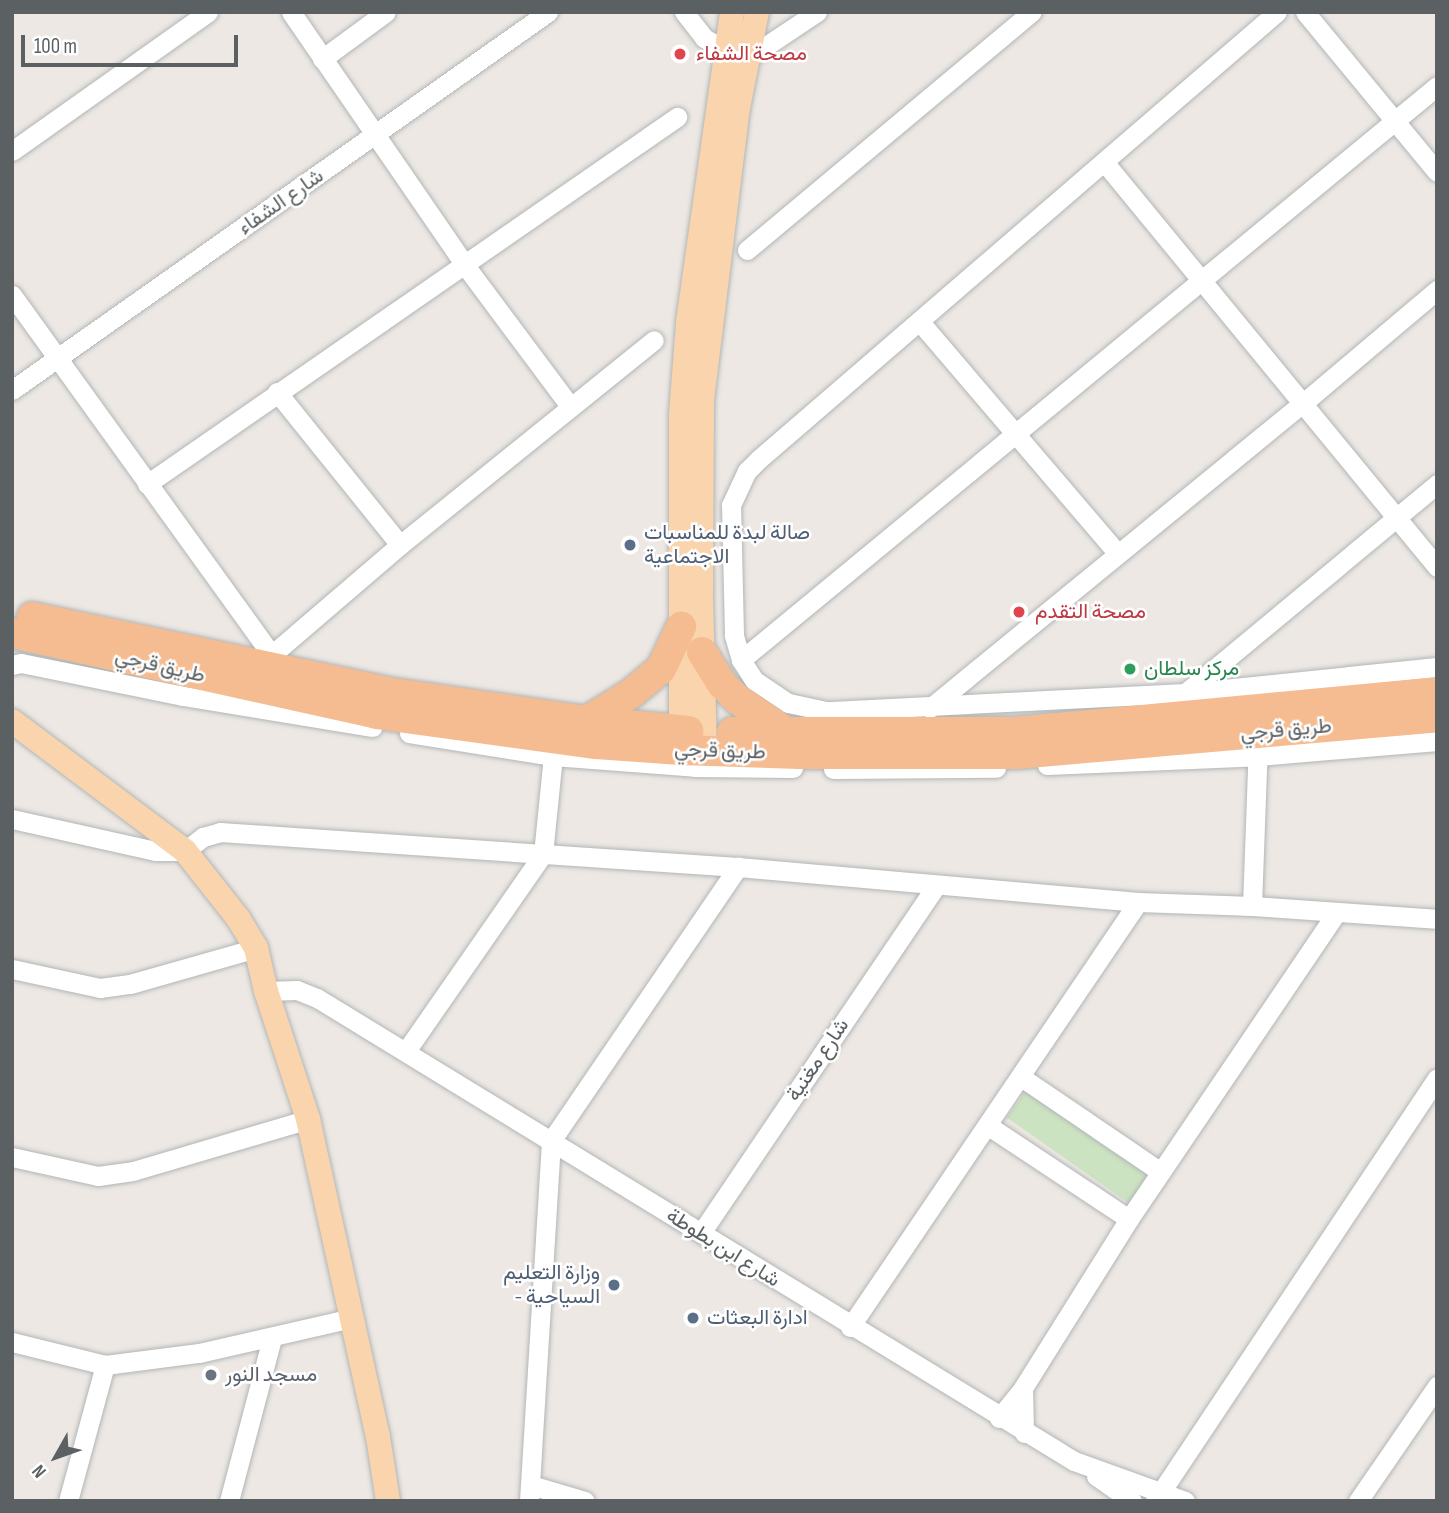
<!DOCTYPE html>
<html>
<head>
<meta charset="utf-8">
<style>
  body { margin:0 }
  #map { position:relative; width:1449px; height:1513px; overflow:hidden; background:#ede8e3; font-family:"Sofia Sans Condensed",Vazirmatn,sans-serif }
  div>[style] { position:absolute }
  .green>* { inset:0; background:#cce3c1; transform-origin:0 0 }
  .roads { filter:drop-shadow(0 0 2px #b1b6b8) drop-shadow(0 0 2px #b1b6b8) }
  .minor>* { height:19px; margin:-9.5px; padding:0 9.5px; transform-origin:9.5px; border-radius:9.5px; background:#fff }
  .major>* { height:24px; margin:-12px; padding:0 12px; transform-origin:12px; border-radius:12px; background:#fad4ac }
  .highway>* { height:30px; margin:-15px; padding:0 15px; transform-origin:15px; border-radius:15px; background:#f6bc91 }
  .dots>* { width:19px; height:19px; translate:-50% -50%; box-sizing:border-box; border:4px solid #fff; border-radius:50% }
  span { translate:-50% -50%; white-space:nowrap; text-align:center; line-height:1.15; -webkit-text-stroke:5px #fff; paint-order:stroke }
  .health-label { font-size:21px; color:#be3a42 }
  .left { translate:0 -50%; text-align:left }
  .street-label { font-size:21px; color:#5b6163 }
  .service-label { font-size:21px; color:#4e5e75 }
  .right { translate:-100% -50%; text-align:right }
  .leisure-label { font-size:21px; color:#27864d }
  .worship-label { font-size:21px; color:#5b616d }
  .frame { position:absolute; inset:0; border:14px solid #5b6163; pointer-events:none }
  .north { position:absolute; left:21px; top:1422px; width:70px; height:70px; -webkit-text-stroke:5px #fff; paint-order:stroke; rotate:230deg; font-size:19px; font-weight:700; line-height:28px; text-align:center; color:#5b6163 }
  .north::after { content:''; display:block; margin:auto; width:24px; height:32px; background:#5b6163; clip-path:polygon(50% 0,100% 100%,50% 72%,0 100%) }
  .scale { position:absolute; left:21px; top:35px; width:217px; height:32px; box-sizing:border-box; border:4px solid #5b6163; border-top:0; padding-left:9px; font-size:21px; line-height:24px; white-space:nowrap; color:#5b6163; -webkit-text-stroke:5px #fff; paint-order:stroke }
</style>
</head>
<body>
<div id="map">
  <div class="green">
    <div style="left:1027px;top:1089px;width:151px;height:35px;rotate:35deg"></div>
  </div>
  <div class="roads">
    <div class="minor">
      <div style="left:291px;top:12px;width:306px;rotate:55.5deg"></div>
      <div style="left:464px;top:264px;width:177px;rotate:53.3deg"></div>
      <div style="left:684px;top:12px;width:33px;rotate:52deg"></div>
      <div style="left:704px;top:38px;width:26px;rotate:29deg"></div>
      <div style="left:1305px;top:12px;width:207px;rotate:50.5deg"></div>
      <div style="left:748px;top:58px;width:83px;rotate:-33.7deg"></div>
      <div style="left:322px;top:59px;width:79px;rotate:-36.3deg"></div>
      <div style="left:12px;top:151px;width:240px;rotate:-35.3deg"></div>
      <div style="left:1105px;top:163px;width:523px;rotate:50.59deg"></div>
      <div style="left:747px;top:250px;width:371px;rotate:-39.9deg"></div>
      <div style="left:12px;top:295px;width:444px;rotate:54.2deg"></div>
      <div style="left:920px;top:322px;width:304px;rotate:49.5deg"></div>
      <div style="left:12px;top:390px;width:656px;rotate:-35.19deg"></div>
      <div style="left:277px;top:392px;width:196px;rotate:51.2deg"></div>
      <div style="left:147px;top:484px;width:645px;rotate:-34.7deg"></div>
      <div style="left:1437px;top:484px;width:327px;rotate:140.3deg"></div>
      <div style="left:1185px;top:693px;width:253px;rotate:-5.9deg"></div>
      <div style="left:741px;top:660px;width:902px;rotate:-39.51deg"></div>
      <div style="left:261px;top:664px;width:183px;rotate:-40.6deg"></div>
      <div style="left:400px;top:545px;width:326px;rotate:-38.9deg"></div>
      <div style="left:12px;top:665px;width:9px;rotate:-13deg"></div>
      <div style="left:21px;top:663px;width:165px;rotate:11.5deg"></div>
      <div style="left:183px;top:696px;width:192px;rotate:9.3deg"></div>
      <div style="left:930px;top:708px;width:480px;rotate:-39.3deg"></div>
      <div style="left:1302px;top:404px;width:177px;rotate:-40.2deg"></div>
      <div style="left:1174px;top:716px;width:25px;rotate:-64deg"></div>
      <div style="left:1185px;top:693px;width:359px;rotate:177.1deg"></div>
      <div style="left:826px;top:711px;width:39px;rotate:-168deg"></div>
      <div style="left:788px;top:703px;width:41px;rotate:-145.9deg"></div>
      <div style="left:754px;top:680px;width:24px;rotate:-123deg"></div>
      <div style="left:741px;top:660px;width:26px;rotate:-106deg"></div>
      <div style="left:734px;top:635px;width:130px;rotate:-91.3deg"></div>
      <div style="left:731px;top:505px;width:38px;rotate:-65deg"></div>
      <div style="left:747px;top:471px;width:17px;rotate:-45deg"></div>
      <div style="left:759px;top:459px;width:684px;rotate:-40.79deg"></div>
      <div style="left:409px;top:733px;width:146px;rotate:9.1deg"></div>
      <div style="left:553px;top:756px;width:142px;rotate:4.4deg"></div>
      <div style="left:695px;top:767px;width:98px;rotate:0.6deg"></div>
      <div style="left:1047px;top:765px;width:211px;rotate:-2.4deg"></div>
      <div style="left:1258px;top:756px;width:180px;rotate:-4.8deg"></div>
      <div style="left:833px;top:769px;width:163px;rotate:-0.4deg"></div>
      <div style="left:12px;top:819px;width:147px;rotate:12.6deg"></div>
      <div style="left:155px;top:851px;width:30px"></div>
      <div style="left:185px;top:851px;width:23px;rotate:-38deg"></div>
      <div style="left:203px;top:837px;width:18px;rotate:-16deg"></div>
      <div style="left:220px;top:832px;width:519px;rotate:3.87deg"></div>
      <div style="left:738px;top:867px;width:402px;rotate:5deg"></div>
      <div style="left:1138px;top:902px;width:114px;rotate:2deg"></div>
      <div style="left:1252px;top:906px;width:185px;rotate:4deg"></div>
      <div style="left:1252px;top:906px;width:160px;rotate:-87.9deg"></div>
      <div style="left:12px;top:969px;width:90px;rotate:12.2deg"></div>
      <div style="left:100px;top:988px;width:30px;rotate:-8deg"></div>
      <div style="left:130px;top:984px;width:131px;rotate:-15.9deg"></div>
      <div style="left:266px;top:991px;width:31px;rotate:-2deg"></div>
      <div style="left:297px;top:990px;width:22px;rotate:22deg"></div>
      <div style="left:317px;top:998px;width:887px;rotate:31.45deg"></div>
      <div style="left:1074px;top:1461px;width:118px;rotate:19.8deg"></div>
      <div style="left:406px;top:1051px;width:240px;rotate:-55.2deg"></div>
      <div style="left:543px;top:854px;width:99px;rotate:-84.2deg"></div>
      <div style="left:1021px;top:1077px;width:169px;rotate:34.2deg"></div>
      <div style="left:987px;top:1125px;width:170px;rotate:33.5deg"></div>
      <div style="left:12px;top:1157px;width:88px;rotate:12.5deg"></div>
      <div style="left:98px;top:1176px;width:35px;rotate:-8deg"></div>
      <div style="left:133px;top:1171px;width:183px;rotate:-16.5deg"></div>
      <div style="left:701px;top:1233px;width:419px;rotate:-55.9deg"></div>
      <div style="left:850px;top:1327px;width:513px;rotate:-55.88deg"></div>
      <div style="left:12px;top:1342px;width:96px;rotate:13.9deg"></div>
      <div style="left:105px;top:1365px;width:95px;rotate:-7.3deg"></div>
      <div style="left:199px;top:1353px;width:157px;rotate:-12.9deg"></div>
      <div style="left:1023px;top:1388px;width:199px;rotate:-57.9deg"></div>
      <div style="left:1129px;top:1219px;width:369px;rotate:-55.9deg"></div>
      <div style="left:999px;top:1418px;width:38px;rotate:-51deg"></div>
      <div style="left:1023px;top:1388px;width:45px;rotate:88.7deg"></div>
      <div style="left:1096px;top:1476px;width:44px;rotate:34.8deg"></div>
      <div style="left:531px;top:1485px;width:56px;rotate:16.5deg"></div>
      <div style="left:68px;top:1501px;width:141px;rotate:-74.8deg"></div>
      <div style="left:229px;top:1501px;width:169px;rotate:-75.2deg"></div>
      <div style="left:529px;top:1501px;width:361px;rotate:-86.5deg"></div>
      <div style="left:551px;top:1141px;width:332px;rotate:-55.7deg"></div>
      <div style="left:1155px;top:1501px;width:508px;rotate:-56.31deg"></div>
      <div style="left:1358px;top:1501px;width:140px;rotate:-55.5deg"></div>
    </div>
    <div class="major">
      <div style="left:12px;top:721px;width:216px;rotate:36.9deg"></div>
      <div style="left:185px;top:851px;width:85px;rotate:51.7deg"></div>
      <div style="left:238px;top:918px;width:35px;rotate:59deg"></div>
      <div style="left:256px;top:948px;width:44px;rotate:76.9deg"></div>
      <div style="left:266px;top:991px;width:135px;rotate:71.8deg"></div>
      <div style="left:308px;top:1119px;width:326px;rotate:77.6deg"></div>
      <div style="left:378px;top:1437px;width:65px;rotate:81.1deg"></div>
      <div style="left:681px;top:746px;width:332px;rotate:-90deg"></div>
      <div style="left:681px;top:414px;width:92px;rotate:-85.6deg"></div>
      <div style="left:688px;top:322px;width:313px;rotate:-81.9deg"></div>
      <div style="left:705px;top:750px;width:157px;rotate:-91.5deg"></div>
      <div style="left:701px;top:593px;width:193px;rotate:-89.7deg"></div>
      <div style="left:702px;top:400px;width:294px;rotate:-83deg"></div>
      <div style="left:738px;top:108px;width:98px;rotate:-78.8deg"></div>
    </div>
    <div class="highway">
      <div style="left:32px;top:617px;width:363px;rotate:11.9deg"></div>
      <div style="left:387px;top:692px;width:202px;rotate:8.3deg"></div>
      <div style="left:587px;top:721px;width:102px;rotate:5.6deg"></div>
      <div style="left:12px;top:633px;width:373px;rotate:12.5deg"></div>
      <div style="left:376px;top:714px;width:222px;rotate:7.8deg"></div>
      <div style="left:596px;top:744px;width:85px;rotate:4deg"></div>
      <div style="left:681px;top:750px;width:118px;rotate:1.9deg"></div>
      <div style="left:799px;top:754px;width:218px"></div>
      <div style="left:1017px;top:754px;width:422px;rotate:-5deg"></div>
      <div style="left:702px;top:652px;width:38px;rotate:58deg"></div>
      <div style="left:722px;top:684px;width:21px;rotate:45deg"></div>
      <div style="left:737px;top:699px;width:59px;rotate:34deg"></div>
      <div style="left:587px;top:721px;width:53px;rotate:-31.9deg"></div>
      <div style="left:632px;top:693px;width:38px;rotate:-40deg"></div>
      <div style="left:661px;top:669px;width:47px;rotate:-64.5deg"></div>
      <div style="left:732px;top:732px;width:282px"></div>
      <div style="left:1014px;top:732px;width:425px;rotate:-5.4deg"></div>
    </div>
  </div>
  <div class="dots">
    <div style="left:680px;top:54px;background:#e0444e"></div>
    <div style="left:630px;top:545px;background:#5c6f8a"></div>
    <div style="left:1019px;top:612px;background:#e0444e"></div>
    <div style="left:1130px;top:669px;background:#2e9e5b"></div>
    <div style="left:614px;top:1285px;background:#5c6f8a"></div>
    <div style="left:693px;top:1318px;background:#5c6f8a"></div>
    <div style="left:211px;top:1375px;background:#6b7280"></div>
  </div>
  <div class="health-label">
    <span class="left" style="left:696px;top:54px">مصحة الشفاء</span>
    <span class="left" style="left:1035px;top:612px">مصحة التقدم</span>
  </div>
  <div class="street-label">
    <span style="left:281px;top:202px;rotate:-35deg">شارع الشفاء</span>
    <span style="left:160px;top:666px;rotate:13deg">طريق قرجي</span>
    <span style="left:1286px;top:730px;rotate:-5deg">طريق قرجي</span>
    <span style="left:720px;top:751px;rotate:2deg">طريق قرجي</span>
    <span style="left:818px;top:1060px;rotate:-56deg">شارع مغنية</span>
    <span style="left:723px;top:1248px;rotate:32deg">شارع ابن بطوطة</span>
  </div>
  <div class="service-label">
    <span class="left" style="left:644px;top:545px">صالة لبدة للمناسبات<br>الاجتماعية</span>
    <span class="right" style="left:600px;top:1285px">وزارة التعليم<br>- السياحية</span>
    <span class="left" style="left:707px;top:1318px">ادارة البعثات</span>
  </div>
  <div class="leisure-label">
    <span class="left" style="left:1144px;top:669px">مركز سلطان</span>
  </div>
  <div class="worship-label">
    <span class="left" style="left:225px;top:1375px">مسجد النور</span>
  </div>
  <div class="frame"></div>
  <div class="north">N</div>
  <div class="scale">100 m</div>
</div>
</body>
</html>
